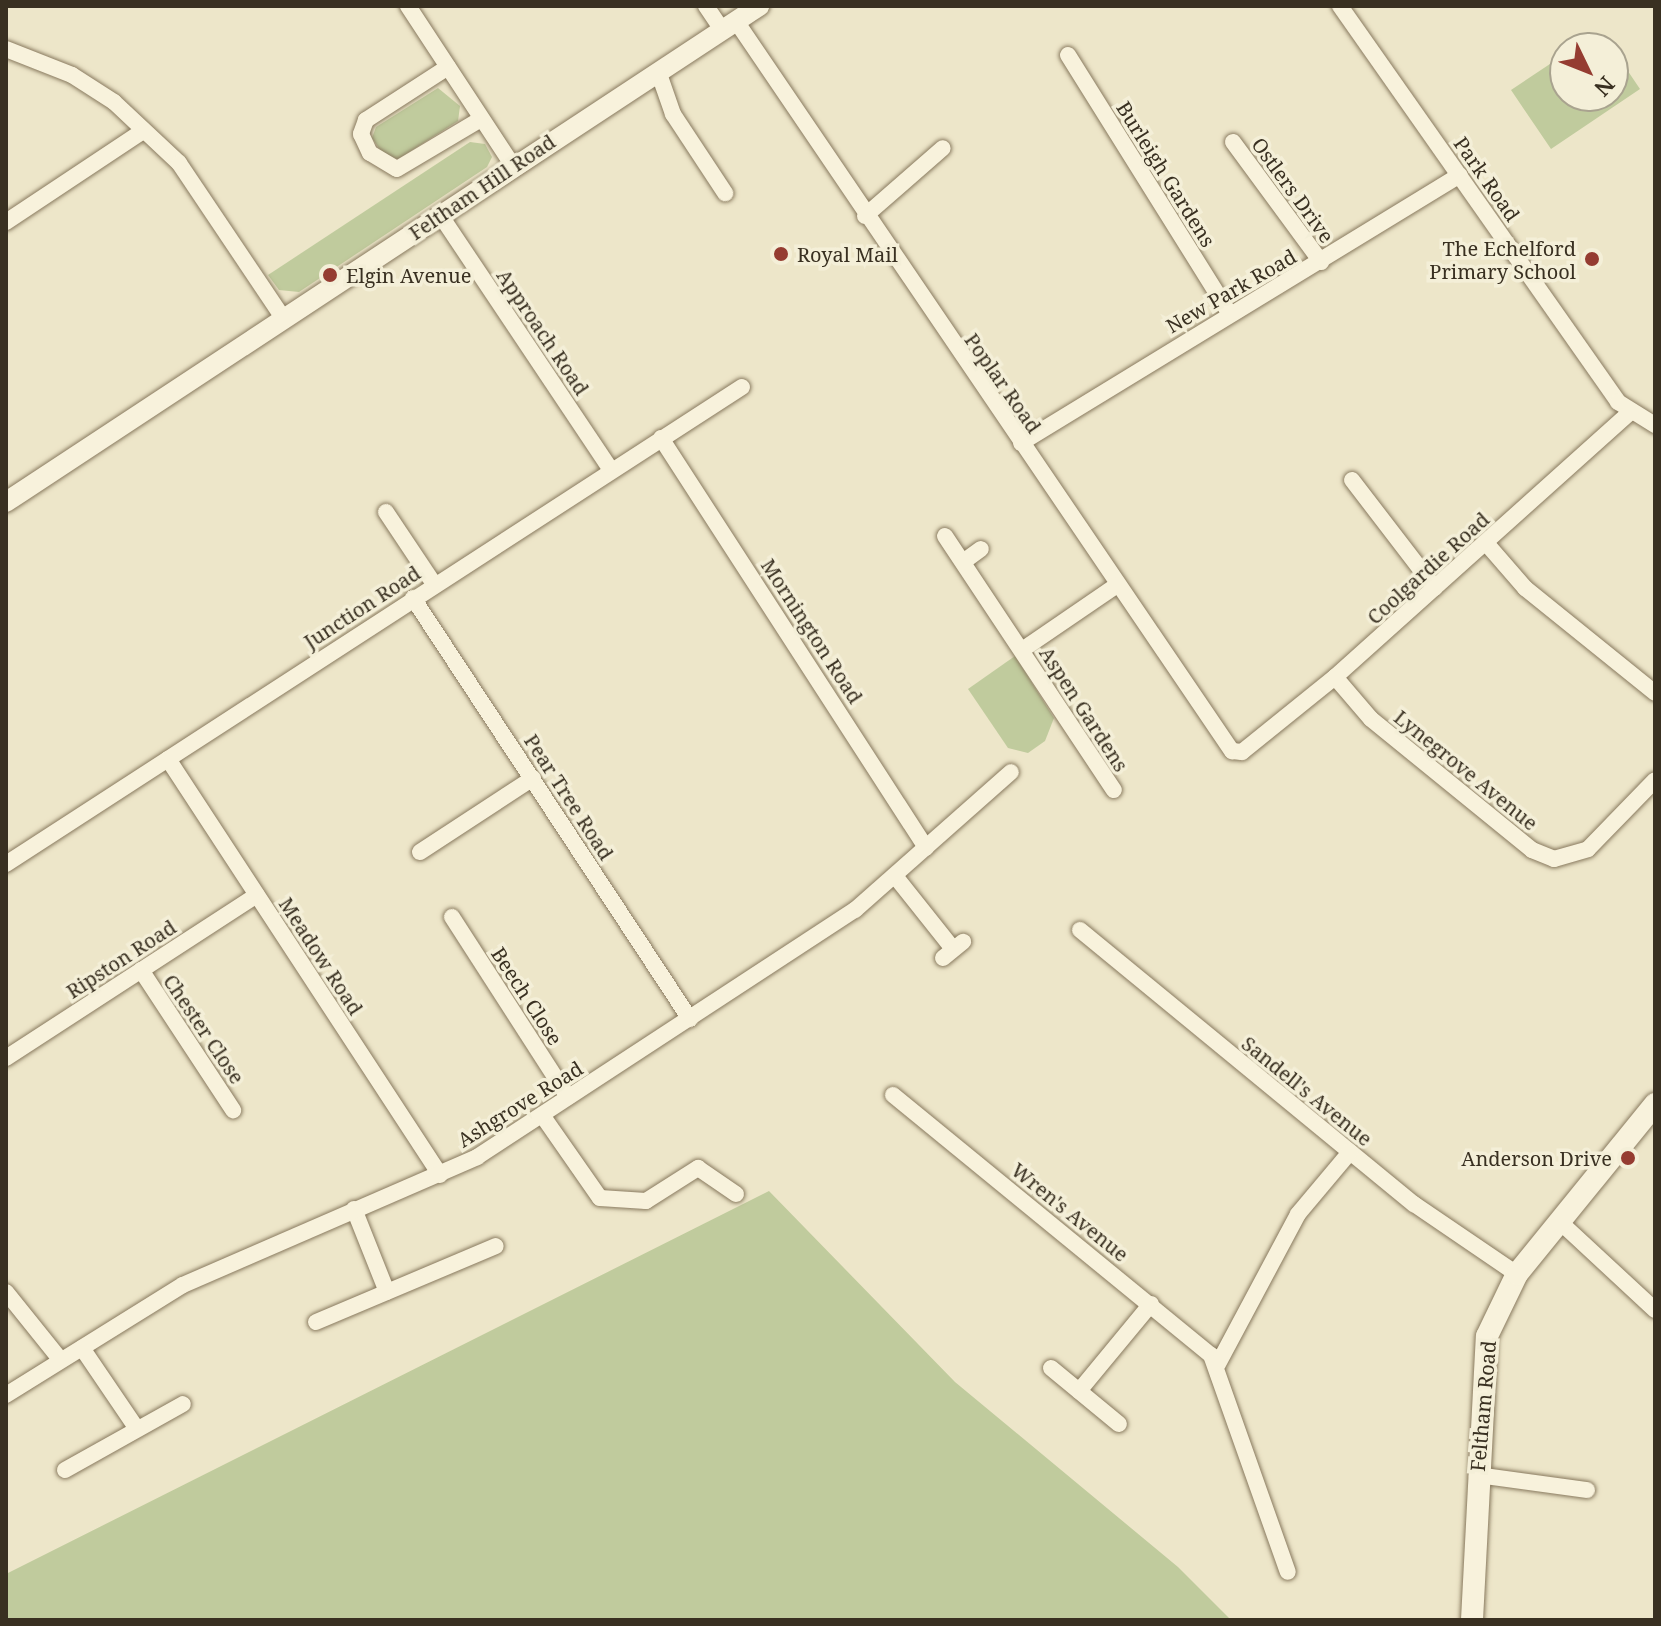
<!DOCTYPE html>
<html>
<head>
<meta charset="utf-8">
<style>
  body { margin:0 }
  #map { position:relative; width:1661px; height:1626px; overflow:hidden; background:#ede6c9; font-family:"Noto Serif",serif }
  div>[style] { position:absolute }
  .green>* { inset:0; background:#c0cb9d }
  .roads { filter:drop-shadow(0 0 2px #88795e) drop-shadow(0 0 2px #88795e) }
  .minor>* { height:16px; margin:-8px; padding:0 8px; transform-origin:8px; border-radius:8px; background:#f8f2dc }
  .tertiary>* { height:20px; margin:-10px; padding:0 10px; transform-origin:10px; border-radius:10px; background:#f8f2dc }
  .secondary>* { height:22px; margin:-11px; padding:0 11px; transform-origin:11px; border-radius:11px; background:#f8f2dc }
  .dots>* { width:22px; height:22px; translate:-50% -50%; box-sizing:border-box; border:4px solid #f4efd8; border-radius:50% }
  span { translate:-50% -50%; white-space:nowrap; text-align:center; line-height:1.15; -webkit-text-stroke:7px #f4efd8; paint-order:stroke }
  .street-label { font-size:20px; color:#393021 }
  .poi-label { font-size:20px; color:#393021 }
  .right { translate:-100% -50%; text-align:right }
  .left { translate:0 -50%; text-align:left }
  .frame { position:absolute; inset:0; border:8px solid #393021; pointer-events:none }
  .north { position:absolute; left:1549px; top:32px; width:80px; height:80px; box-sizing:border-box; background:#f4efd8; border:2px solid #a9a38f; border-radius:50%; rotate:133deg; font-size:22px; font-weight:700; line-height:32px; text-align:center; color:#393021 }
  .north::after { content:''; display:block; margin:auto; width:28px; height:36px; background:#953c31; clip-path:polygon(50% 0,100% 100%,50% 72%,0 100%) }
</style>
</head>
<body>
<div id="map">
  <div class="green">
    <div style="clip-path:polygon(1613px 49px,1640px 89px,1551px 149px,1511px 90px,1565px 54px,1565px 96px,1613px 96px)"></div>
    <div style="clip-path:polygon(438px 88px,460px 106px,458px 121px,398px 159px,383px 154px,372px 138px,376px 127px)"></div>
    <div style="clip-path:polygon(470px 142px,485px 144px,492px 157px,487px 167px,299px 292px,279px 290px,268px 275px)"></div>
    <div style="clip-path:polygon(1015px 656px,1054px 718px,1045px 741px,1028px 753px,1008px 748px,968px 689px)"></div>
    <div style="clip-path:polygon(769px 1191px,955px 1382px,1178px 1567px,1231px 1620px,6px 1620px,6px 1574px)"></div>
  </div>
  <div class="roads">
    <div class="minor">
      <div style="left:408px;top:6px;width:188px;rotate:56.7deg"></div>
      <div style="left:706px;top:6px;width:29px;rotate:56deg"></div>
      <div style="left:1340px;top:6px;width:484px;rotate:54.9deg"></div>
      <div style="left:1618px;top:402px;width:44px;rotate:31.9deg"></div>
      <div style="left:736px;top:21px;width:883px;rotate:55.81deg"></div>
      <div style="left:1232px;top:751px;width:10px;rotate:6deg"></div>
      <div style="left:1242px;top:752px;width:119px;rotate:-38.9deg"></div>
      <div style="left:1335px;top:677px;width:398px;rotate:-41.9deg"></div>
      <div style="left:6px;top:49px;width:71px;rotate:21.5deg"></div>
      <div style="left:72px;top:75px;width:50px;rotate:32.7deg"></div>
      <div style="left:114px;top:102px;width:89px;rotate:43.2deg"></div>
      <div style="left:179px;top:163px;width:188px;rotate:56.1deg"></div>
      <div style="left:1068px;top:55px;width:305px;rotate:58deg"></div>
      <div style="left:448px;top:67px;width:98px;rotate:147.1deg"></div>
      <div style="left:366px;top:120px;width:15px;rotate:110deg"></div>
      <div style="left:361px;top:134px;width:21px;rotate:65deg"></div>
      <div style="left:370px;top:153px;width:31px;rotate:31deg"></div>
      <div style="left:397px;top:169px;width:98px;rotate:-30.8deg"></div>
      <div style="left:658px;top:71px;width:46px;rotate:70.8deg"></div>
      <div style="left:673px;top:114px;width:95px;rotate:56.6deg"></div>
      <div style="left:1233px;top:142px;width:149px;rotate:53.7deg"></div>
      <div style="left:441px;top:216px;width:306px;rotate:56.2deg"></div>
      <div style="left:865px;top:216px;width:103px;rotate:-41.1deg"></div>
      <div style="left:6px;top:222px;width:164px;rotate:-33.6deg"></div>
      <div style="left:661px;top:438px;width:488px;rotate:57.1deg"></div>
      <div style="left:1021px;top:443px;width:514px;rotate:-31.4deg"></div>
      <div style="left:1352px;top:480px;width:136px;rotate:52.5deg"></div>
      <div style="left:386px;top:512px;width:87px;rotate:56.3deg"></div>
      <div style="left:945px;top:536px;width:305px;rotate:56.4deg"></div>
      <div style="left:1486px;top:543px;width:60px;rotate:49.1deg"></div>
      <div style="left:1525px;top:588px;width:167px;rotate:38.9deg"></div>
      <div style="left:963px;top:562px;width:22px;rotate:-36deg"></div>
      <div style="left:413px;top:598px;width:504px;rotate:56.66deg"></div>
      <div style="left:1022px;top:650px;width:115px;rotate:-34.4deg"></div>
      <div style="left:1335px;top:677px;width:55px;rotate:49.4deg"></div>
      <div style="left:1371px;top:719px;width:208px;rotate:39.1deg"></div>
      <div style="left:1532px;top:850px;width:24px;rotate:22deg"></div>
      <div style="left:1554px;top:859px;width:35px;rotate:-16deg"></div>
      <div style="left:1588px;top:849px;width:96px;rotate:-45.8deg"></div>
      <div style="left:168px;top:759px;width:497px;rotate:56.8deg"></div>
      <div style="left:420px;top:852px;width:135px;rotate:-33.2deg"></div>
      <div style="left:6px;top:864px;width:877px;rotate:-32.95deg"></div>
      <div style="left:895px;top:876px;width:93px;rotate:51.5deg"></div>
      <div style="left:452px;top:917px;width:214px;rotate:57.2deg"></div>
      <div style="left:1080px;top:930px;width:432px;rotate:39.4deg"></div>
      <div style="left:1414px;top:1204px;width:125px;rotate:34.2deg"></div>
      <div style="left:943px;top:958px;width:26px;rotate:-39deg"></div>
      <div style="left:141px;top:970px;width:168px;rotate:56.7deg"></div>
      <div style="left:6px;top:1058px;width:299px;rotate:-33deg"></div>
      <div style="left:893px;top:1095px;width:411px;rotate:39.3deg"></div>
      <div style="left:1211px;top:1355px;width:230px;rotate:70.5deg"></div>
      <div style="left:542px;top:1115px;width:101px;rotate:55.1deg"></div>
      <div style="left:600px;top:1198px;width:46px;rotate:3.7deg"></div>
      <div style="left:646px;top:1201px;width:62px;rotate:-32.4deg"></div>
      <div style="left:698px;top:1168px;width:46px;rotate:34.4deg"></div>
      <div style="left:354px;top:1209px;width:89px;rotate:68.3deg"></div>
      <div style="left:1559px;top:1221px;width:131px;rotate:42.8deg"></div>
      <div style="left:6px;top:1292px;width:85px;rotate:51.2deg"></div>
      <div style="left:316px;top:1322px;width:195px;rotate:-22.9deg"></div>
      <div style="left:82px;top:1348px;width:94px;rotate:55.8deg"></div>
      <div style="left:1218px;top:1364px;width:170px;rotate:-61.9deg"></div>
      <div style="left:1298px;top:1214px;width:81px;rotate:-50deg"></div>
      <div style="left:1051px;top:1368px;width:88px;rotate:39.5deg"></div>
      <div style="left:1079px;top:1391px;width:113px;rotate:-50.4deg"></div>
      <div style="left:6px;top:1395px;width:208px;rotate:-31.9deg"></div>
      <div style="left:183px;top:1285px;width:321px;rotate:-23.5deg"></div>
      <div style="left:477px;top:1157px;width:452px;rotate:-33.2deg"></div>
      <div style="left:855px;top:910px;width:208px;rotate:-41.5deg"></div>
      <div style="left:65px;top:1470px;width:135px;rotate:-29.2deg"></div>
      <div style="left:1477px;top:1475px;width:111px;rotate:7.8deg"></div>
    </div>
    <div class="tertiary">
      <div style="left:6px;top:502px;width:902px;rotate:-33.37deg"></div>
    </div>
    <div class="secondary">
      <div style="left:1472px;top:1620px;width:284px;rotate:-87deg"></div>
      <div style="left:1487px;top:1336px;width:69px;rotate:-64.2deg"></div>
      <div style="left:1517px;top:1274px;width:219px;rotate:-50.9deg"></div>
    </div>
  </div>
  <div class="dots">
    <div style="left:781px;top:254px;background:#953c31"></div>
    <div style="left:1592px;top:259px;background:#953c31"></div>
    <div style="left:330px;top:275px;background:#953c31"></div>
    <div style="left:1628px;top:1158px;background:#953c31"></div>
  </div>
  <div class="street-label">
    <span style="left:1166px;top:174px;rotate:58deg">Burleigh Gardens</span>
    <span style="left:1487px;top:179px;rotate:55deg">Park Road</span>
    <span style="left:482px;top:187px;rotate:-34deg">Feltham Hill Road</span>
    <span style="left:1293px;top:190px;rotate:54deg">Ostlers Drive</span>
    <span style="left:1231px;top:291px;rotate:-30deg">New Park Road</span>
    <span style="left:543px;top:332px;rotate:56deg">Approach Road</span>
    <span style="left:1003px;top:383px;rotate:55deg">Poplar Road</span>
    <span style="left:1428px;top:568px;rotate:-42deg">Coolgardie Road</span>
    <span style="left:362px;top:607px;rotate:-33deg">Junction Road</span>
    <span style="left:812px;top:631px;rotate:57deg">Mornington Road</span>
    <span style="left:1084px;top:709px;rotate:57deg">Aspen Gardens</span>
    <span style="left:1466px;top:770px;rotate:39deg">Lynegrove Avenue</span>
    <span style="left:569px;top:797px;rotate:57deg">Pear Tree Road</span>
    <span style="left:321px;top:956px;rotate:57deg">Meadow Road</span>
    <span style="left:121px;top:959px;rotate:-33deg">Ripston Road</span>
    <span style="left:527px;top:996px;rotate:57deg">Beech Close</span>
    <span style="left:204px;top:1029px;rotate:56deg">Chester Close</span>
    <span style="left:1307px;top:1091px;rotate:39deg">Sandell's Avenue</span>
    <span style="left:520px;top:1104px;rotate:-32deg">Ashgrove Road</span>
    <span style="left:1070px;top:1212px;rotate:39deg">Wren's Avenue</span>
    <span style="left:1483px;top:1406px;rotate:-85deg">Feltham Road</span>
  </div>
  <div class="poi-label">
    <span class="right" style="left:1576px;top:260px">The Echelford<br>Primary School</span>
    <span class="left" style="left:797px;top:254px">Royal Mail</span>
    <span class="left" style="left:346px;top:275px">Elgin Avenue</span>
    <span class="right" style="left:1612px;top:1158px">Anderson Drive</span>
  </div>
  <div class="frame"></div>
  <div class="north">N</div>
</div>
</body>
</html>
